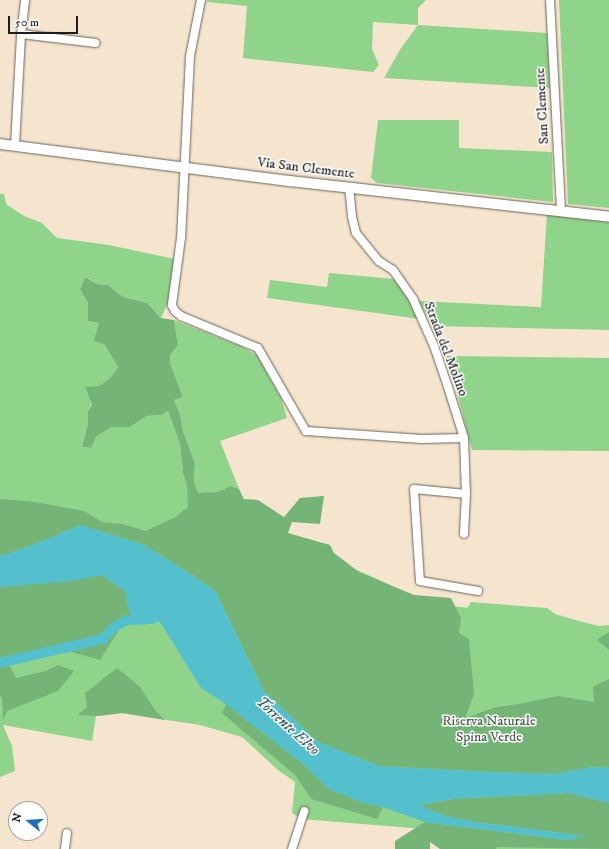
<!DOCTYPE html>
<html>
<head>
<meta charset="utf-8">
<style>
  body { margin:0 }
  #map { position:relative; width:609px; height:849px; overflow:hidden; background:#f5e5ce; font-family:"IM FELL DW Pica",serif }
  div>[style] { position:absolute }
  .green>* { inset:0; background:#90d38b }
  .forest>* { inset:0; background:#74b577 }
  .water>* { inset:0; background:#54c0cd }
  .canal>* { height:10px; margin:-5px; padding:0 5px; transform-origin:5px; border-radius:5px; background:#54c0cd }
  .roads { filter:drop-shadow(0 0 1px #68625a) drop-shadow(0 0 1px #68625a) }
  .minor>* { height:8px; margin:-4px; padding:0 4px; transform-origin:4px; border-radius:4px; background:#fff }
  .tertiary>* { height:10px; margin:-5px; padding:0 5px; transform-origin:5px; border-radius:5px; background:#fff }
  span { translate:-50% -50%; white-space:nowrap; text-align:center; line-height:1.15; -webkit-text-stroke:3px #fff; paint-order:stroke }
  .street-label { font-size:14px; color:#1c1c1c }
  .park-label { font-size:14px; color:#455c43 }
  .water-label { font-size:15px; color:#325e63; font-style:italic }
  .north { position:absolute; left:8px; top:801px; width:40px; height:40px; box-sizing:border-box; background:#fff; border:1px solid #a4a4a4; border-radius:50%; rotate:287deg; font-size:11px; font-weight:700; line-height:16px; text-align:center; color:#1c1c1c }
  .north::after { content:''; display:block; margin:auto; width:14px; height:18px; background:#1f6fb2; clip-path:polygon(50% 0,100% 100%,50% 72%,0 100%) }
  .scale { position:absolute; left:8px; top:16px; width:70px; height:18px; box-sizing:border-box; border:2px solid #1c1c1c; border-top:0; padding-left:5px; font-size:12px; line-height:14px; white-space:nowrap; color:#1c1c1c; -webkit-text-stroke:3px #fff; paint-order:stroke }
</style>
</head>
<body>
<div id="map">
  <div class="green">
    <div style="clip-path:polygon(207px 0,426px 0,418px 8px,418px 25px,547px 33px,550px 88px,384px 78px,401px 48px,418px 25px,373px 22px,372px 49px,379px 65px,373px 72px,243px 58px,247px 6px,207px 2px)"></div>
    <div style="clip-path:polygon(559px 0,609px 0,609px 208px,568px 204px)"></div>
    <div style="clip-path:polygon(378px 120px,459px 120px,459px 148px,552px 152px,553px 202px,377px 183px,371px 178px)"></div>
    <div style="clip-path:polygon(0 194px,4px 194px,6px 204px,24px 216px,42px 223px,57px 238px,109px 245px,175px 259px,167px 305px,161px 318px,147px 303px,123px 297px,108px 285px,97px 284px,87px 277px,80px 289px,88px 303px,88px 321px,99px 323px,104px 344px,118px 367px,110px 378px,99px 386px,88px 411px,88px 423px,82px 447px,91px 448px,97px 436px,112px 427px,130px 427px,147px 416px,162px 415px,168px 411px,180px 444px,183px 473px,187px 486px,189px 507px,175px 517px,159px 526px,271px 537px,348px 566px,388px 584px,414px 600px,467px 608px,471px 602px,547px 608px,555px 614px,579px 621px,599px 626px,609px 625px,609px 849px,453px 849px,424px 829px,301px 819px,292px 813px,295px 782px,278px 770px,242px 737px,200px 725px,114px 712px,96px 716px,92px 741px,3px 725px,12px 746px,15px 771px,0 777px)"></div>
    <div style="clip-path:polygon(547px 213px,609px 220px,609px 330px,432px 326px,419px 301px,541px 307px)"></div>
    <div style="clip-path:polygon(329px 273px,394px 279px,406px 294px,420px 319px,267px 298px,270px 280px,327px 287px)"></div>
    <div style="clip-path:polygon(174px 320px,240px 346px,257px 355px,281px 398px,287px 418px,220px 441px,239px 489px,231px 486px,217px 492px,198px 494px,194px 482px,195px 463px,183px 431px,180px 414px,174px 400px,183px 397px,170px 363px,170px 355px,178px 345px)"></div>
    <div style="clip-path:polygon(444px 356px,609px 358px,609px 451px,472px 450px,452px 374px)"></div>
  </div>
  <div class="forest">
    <div style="clip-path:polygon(86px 277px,97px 284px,108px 285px,123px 297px,147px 303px,161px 318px,174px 320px,178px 345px,170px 355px,170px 363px,183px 397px,174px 400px,180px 414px,183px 431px,195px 463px,194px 482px,198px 493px,217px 492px,231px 486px,239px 489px,244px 499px,258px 500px,284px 517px,300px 498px,324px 496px,320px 524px,292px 522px,288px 533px,330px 545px,334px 553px,359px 572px,414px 595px,451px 598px,461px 618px,459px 633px,469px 639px,474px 694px,465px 718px,496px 707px,519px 704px,558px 696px,594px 702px,593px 687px,609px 679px,609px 768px,591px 767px,555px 774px,489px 772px,379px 766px,318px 742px,263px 690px,216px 592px,195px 577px,144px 545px,80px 525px,48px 539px,5px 555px,0 555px,0 499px,35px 502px,84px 511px,102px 522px,122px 524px,146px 531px,175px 517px,188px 507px,187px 486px,183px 473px,180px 444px,168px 411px,162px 415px,147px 416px,130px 427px,112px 427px,97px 436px,91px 448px,82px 447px,88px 423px,88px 411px,92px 404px,85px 387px,99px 386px,110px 378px,118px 367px,104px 344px,94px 341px,99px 323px,88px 321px,88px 303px,80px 289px)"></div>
    <div style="clip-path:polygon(102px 575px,126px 592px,127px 606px,134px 618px,119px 630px,100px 660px,68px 651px,35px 656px,8px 663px,16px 678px,46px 671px,58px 665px,74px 671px,58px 691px,7px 711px,3px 720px,2px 698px,0 696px,0 587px)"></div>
    <div style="clip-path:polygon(609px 632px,609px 650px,597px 640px)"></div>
    <div style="clip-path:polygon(117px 668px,140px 687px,155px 710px,165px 720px,123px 713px,99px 716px,78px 715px,87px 707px,85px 693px)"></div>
    <div style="clip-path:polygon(226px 704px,303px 764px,329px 789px,364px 803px,383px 807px,377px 819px,311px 799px,296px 776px,222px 713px)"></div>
    <div style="clip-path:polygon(568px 793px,609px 803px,609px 849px,497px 847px,496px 849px,440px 849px,430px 842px,430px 849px,395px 849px,395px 841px,425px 822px,569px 840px,584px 836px,474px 822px,445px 816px,419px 805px,453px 799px)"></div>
  </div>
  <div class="water">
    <div style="clip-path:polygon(80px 525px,144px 545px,195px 577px,216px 592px,263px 690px,318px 742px,379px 766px,489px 772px,555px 774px,591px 767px,609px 768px,609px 803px,568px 793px,453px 799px,419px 805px,445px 816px,474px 822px,586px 836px,569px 840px,425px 822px,383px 807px,364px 803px,329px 789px,303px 764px,226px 704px,201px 688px,160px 622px,134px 618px,127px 606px,126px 592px,102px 575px,71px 581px,0 587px,0 555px,5px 555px,48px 539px)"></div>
  </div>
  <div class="canal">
    <div style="left:0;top:663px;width:106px;rotate:-13.1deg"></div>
    <div style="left:103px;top:639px;width:15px;rotate:-48deg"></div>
    <div style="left:113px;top:628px;width:16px;rotate:-30deg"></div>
    <div style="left:127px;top:620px;width:25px;rotate:-2deg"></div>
  </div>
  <div class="roads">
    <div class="minor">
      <div style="left:201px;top:0;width:57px;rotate:101.1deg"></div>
      <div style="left:190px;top:56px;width:182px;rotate:92.8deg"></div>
      <div style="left:181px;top:238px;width:68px;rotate:97.7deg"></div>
      <div style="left:172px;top:305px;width:7px;rotate:63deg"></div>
      <div style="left:175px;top:311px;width:8px;rotate:40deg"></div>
      <div style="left:181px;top:316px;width:83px;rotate:22.6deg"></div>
      <div style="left:258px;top:348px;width:96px;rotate:60deg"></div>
      <div style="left:306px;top:431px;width:116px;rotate:3.9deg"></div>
      <div style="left:422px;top:439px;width:42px;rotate:-1.4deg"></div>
      <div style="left:550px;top:0;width:212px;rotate:87deg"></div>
      <div style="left:21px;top:34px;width:75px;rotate:6.9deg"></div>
      <div style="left:15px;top:146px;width:112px;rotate:-86.9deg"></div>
      <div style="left:21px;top:34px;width:34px;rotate:-83deg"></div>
      <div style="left:349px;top:187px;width:30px;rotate:84deg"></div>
      <div style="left:352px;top:217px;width:16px;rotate:76deg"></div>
      <div style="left:356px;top:233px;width:36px;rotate:51deg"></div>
      <div style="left:379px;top:261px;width:17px;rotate:33deg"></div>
      <div style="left:393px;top:270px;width:35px;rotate:55deg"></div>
      <div style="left:413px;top:299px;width:51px;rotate:65.9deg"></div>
      <div style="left:434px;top:346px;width:43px;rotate:71.1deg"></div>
      <div style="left:448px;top:387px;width:53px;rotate:72.6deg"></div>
      <div style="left:464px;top:438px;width:56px;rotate:88deg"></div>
      <div style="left:466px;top:494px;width:40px;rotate:92.9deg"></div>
      <div style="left:466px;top:494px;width:52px;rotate:-174.5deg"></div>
      <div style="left:414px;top:489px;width:92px;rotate:86.3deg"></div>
      <div style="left:420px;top:581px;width:59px;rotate:9.8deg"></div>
      <div style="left:65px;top:849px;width:16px;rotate:-83deg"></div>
      <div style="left:292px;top:849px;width:40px;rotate:-72deg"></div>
    </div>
    <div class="tertiary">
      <div style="left:0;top:144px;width:292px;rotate:7.3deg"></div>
      <div style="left:290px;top:181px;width:321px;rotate:6.4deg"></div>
    </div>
  </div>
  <div class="street-label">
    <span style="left:542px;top:106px;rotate:-93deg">San Clemente</span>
    <span style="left:306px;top:168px;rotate:7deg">Via San Clemente</span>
    <span style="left:446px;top:349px;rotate:69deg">Strada del Molino</span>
  </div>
  <div class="park-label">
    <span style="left:489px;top:729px">Riserva Naturale<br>Spina Verde</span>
  </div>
  <div class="water-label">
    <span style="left:288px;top:726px;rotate:42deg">Torrente Elvo</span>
  </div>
  <div class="north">N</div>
  <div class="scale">50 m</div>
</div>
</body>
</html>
